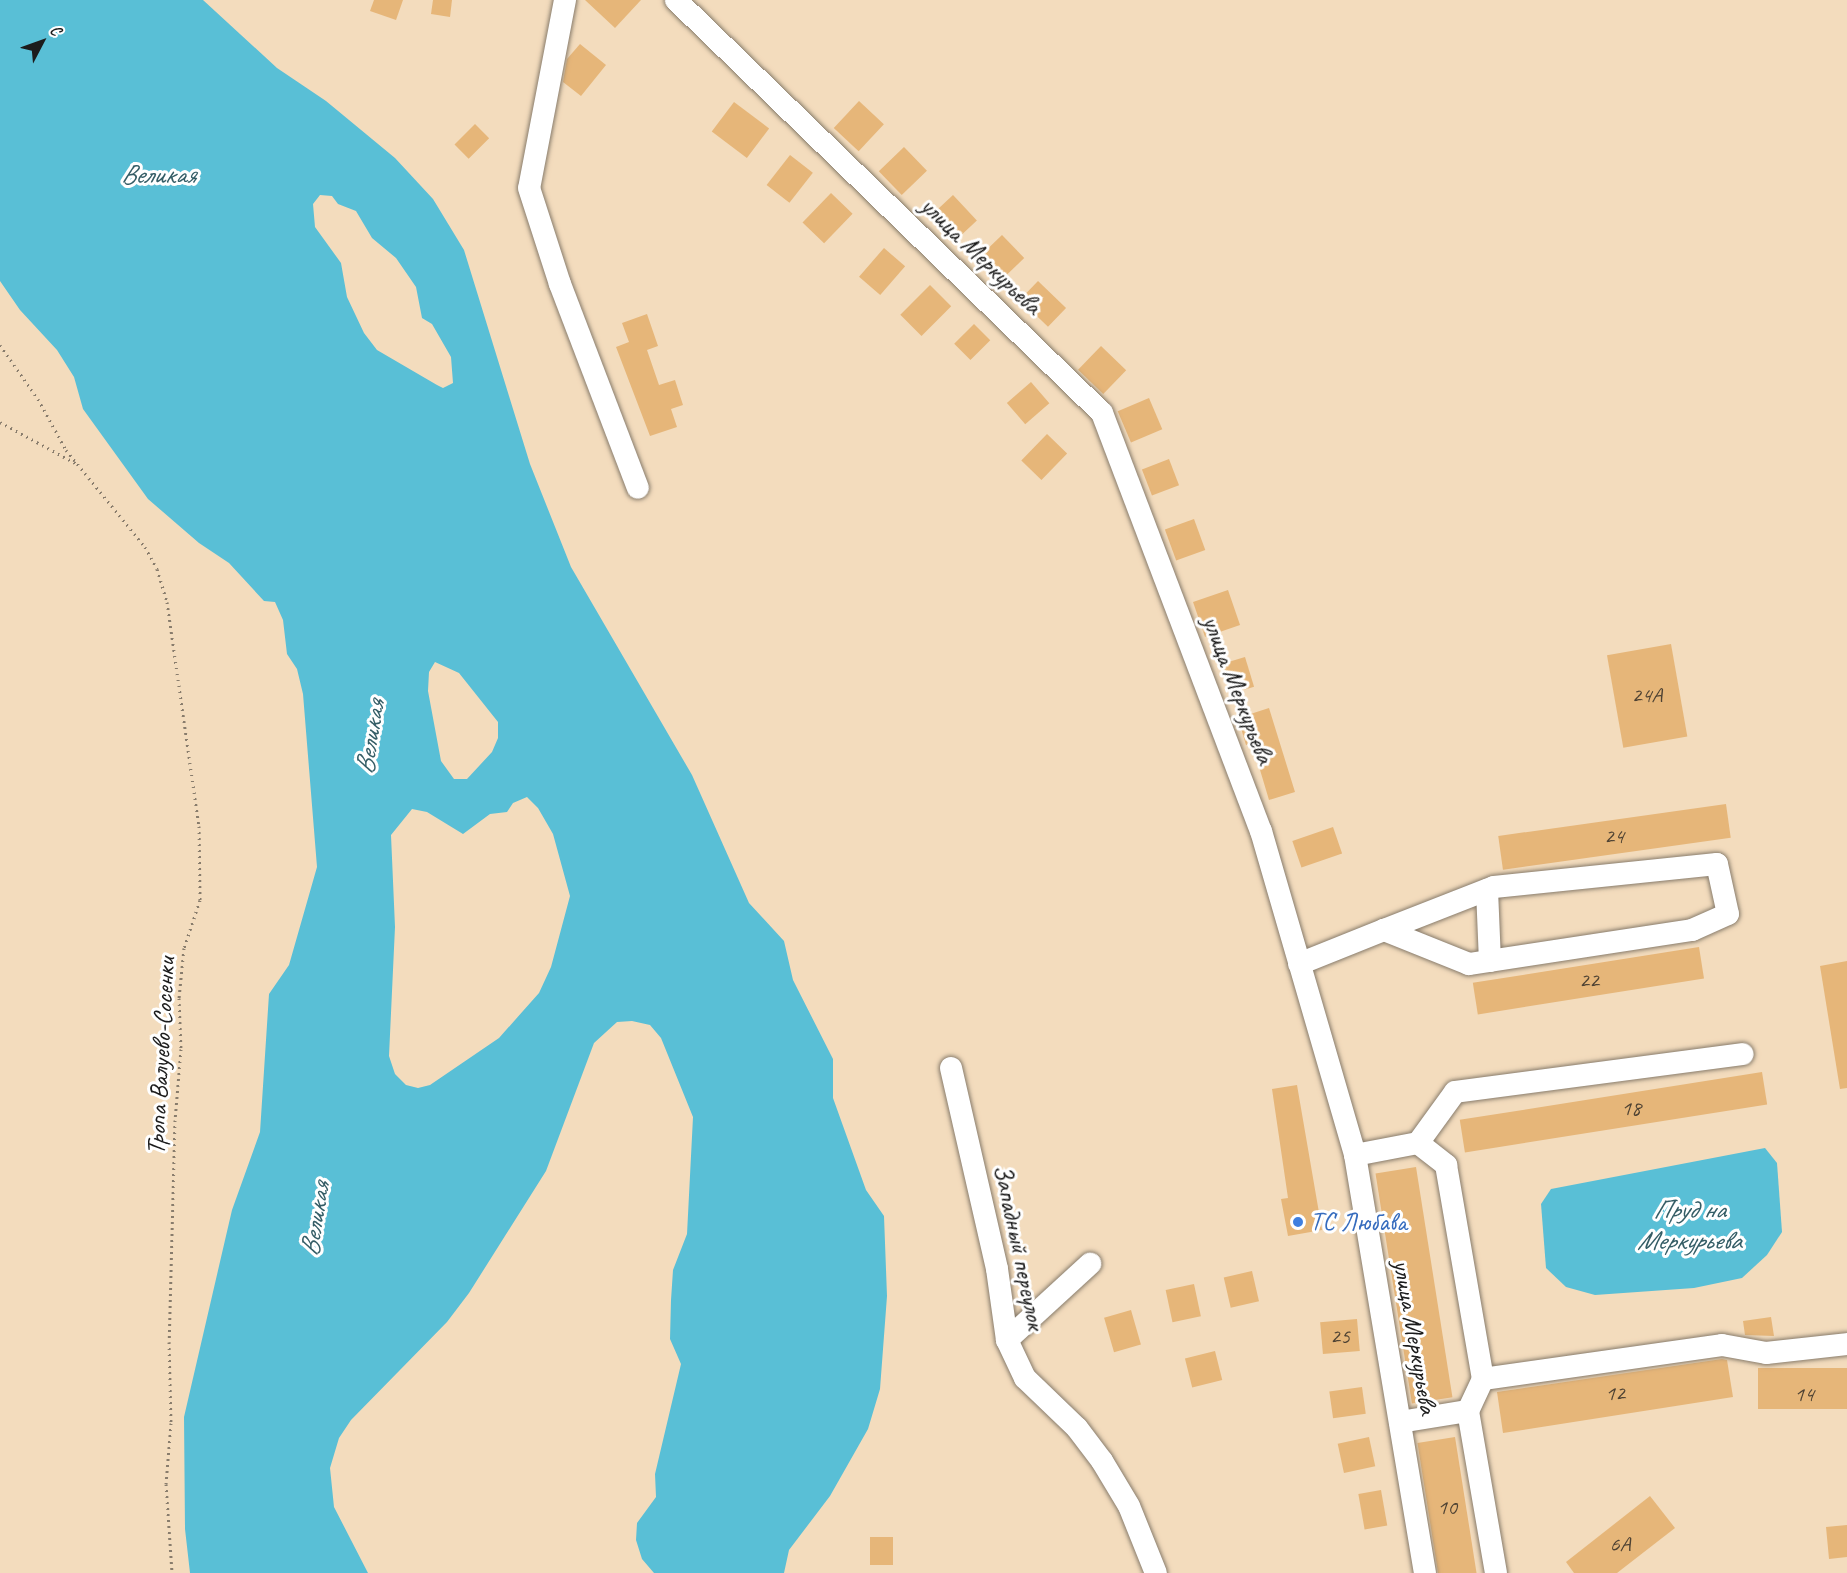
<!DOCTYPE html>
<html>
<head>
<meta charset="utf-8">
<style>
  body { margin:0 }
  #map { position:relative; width:1847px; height:1573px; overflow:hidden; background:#f3dcbd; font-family:Caveat,sans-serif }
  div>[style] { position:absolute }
  .water>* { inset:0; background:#59bfd6 }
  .building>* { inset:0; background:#e6b679; transform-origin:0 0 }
  .path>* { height:3px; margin-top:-1.5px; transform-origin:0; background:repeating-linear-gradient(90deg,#887c6c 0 1.5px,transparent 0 6px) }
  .roads { filter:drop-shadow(0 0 2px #887c6c) drop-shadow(0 0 2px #887c6c) }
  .minor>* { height:22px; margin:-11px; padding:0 11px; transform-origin:11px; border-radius:11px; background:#fff }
  .dots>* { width:16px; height:16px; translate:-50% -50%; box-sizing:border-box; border:3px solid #fff; border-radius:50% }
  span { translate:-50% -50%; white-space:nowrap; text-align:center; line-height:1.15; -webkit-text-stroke:6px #fff; paint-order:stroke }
  .number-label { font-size:22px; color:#4e4233 }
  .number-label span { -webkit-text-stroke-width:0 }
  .street-label { font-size:26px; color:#1c1c1c }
  .shop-label { font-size:26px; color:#366cbe }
  .left { translate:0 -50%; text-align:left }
  .water-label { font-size:27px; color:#345d66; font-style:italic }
  .north { position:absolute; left:12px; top:12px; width:60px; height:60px; -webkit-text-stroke:4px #fff; paint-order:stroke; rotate:49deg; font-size:16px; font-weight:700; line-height:24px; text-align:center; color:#1c1c1c }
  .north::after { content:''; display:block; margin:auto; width:21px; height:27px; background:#1c1c1c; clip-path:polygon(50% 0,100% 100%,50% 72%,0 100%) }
</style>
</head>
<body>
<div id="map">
  <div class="water">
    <div style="clip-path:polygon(evenodd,0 0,203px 0,277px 68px,326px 101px,395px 158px,433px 199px,464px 250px,530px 464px,571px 567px,692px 775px,749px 903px,784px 941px,793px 980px,833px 1059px,833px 1098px,866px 1190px,884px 1216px,887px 1296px,880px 1389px,868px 1429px,830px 1496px,789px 1550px,784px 1573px,654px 1573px,642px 1559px,636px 1540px,637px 1523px,656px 1497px,655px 1474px,681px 1364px,670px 1339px,671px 1300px,673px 1270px,687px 1234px,693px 1117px,661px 1038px,650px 1025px,632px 1021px,617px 1022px,594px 1043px,546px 1171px,469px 1293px,447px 1322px,351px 1420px,339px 1438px,330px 1468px,334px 1507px,368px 1573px,190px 1573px,185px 1529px,184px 1417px,232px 1210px,260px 1132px,269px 994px,289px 965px,317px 867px,303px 694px,297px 669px,287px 654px,283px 620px,275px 602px,264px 601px,229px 563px,199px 543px,148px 499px,83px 409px,74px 377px,57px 350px,20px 310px,0 281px,0 0,320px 195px,332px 196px,338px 204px,356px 211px,372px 238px,396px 258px,416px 287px,422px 318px,432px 324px,451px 357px,453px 383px,443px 388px,437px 385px,377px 350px,364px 333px,347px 297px,341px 263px,315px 227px,313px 204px,320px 195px,0 0,435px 662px,459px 673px,498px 722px,498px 738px,492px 752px,467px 779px,454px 779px,441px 761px,428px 691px,429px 672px,435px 662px,0 0,527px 797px,538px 808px,553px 834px,570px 896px,551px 967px,539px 993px,499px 1038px,430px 1085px,418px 1088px,406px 1085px,395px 1074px,389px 1056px,395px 927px,391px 835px,412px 809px,427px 812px,463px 834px,490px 814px,507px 812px,513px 803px,527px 797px)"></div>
    <div style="clip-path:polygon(1765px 1148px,1777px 1163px,1782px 1232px,1767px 1255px,1742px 1278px,1694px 1288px,1595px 1295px,1566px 1287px,1546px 1268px,1541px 1204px,1551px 1189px)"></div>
  </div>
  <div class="building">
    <div style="clip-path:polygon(374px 0,403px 0,396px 20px,370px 11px)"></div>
    <div style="clip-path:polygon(433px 0,452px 0,450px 17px,431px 14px)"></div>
    <div style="clip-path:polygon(585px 0,641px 0,615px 28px)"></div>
    <div style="clip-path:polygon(580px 44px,606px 65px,581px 96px,563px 82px,567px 59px)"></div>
    <div style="left:859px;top:101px;width:34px;height:37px;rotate:43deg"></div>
    <div style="left:734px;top:102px;width:44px;height:37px;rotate:37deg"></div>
    <div style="left:475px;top:124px;width:20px;height:29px;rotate:45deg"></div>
    <div style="left:904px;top:147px;width:33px;height:35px;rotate:46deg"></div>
    <div style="left:790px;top:155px;width:29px;height:38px;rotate:38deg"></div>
    <div style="left:831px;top:193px;width:30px;height:41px;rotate:44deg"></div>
    <div style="left:953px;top:195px;width:35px;height:30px;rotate:47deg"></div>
    <div style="left:1002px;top:235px;width:32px;height:30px;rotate:46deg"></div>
    <div style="left:884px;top:248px;width:28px;height:38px;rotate:41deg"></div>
    <div style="left:1038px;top:281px;width:39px;height:26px;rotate:44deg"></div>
    <div style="left:930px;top:285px;width:30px;height:42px;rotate:45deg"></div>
    <div style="clip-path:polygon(647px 314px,658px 346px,647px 350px,659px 385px,675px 380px,683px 405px,671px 409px,677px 427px,650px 436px,616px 347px,629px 342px,622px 323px)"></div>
    <div style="left:974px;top:324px;width:23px;height:28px;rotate:45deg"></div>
    <div style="left:1101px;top:346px;width:35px;height:33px;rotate:44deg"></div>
    <div style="left:1031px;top:382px;width:28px;height:32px;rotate:49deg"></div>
    <div style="left:1149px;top:398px;width:34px;height:34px;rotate:67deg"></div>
    <div style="left:1047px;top:434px;width:28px;height:37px;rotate:44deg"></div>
    <div style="left:1169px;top:459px;width:28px;height:29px;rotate:69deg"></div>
    <div style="left:1194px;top:519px;width:33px;height:31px;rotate:70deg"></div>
    <div style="left:1228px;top:590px;width:37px;height:37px;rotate:71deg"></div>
    <div style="left:1671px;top:644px;width:94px;height:65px;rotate:80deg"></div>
    <div style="left:1245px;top:657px;width:31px;height:26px;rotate:73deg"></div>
    <div style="clip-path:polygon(1269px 708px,1295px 792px,1269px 800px,1252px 743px,1246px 745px,1238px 718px)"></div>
    <div style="left:1726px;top:804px;width:34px;height:230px;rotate:82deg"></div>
    <div style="left:1333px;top:827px;width:28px;height:43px;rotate:71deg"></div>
    <div style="left:1699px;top:947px;width:32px;height:229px;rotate:81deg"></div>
    <div style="clip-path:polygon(1847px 961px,1847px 1088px,1840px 1089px,1820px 966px)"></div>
    <div style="left:1762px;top:1072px;width:33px;height:306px;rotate:81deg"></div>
    <div style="clip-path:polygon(1297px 1085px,1322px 1230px,1288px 1236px,1281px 1199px,1288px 1198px,1272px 1089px)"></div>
    <div style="left:1416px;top:1167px;width:233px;height:41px;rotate:81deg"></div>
    <div style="left:1252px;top:1271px;width:31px;height:29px;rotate:77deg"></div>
    <div style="left:1194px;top:1284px;width:33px;height:29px;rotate:78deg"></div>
    <div style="left:1131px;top:1310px;width:36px;height:28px;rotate:74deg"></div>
    <div style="clip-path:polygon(1771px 1317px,1774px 1336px,1745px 1335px,1743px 1321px)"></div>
    <div style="left:1357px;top:1319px;width:32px;height:37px;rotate:85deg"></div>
    <div style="left:1215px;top:1351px;width:30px;height:31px;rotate:76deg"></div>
    <div style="clip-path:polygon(1722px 1359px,1727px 1360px,1733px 1397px,1503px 1433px,1497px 1392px)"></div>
    <div style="left:1847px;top:1368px;width:41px;height:89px;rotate:90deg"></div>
    <div style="left:1362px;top:1387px;width:27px;height:33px;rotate:82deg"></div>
    <div style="left:1369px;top:1437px;width:30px;height:32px;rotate:78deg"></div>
    <div style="left:1455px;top:1437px;width:138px;height:38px;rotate:81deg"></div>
    <div style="left:1381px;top:1490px;width:36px;height:23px;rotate:80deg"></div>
    <div style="clip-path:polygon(1650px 1496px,1675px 1528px,1617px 1573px,1574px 1573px,1566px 1562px)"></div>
    <div style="clip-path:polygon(1847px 1525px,1847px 1557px,1829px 1559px,1826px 1527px)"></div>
    <div style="left:870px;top:1537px;width:23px;height:28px"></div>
  </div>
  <div class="path">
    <div style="left:0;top:345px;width:66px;rotate:54.9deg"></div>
    <div style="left:38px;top:399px;width:58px;rotate:61.2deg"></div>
    <div style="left:66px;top:450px;width:125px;rotate:50.8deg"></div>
    <div style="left:145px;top:547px;width:25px;rotate:61deg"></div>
    <div style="left:157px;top:569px;width:34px;rotate:73deg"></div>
    <div style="left:167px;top:602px;width:226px;rotate:81.9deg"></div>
    <div style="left:199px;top:826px;width:74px;rotate:89.2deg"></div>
    <div style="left:200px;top:900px;width:51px;rotate:108.4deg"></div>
    <div style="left:184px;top:948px;width:50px;rotate:95.7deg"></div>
    <div style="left:179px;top:998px;width:51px;rotate:87.8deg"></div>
    <div style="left:181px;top:1049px;width:71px;rotate:94.8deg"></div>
    <div style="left:175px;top:1120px;width:222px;rotate:91.5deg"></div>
    <div style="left:169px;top:1342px;width:81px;rotate:88.6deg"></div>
    <div style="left:171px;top:1423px;width:61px;rotate:94.7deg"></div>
    <div style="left:166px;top:1484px;width:89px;rotate:86.1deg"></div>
    <div style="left:0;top:422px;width:88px;rotate:28.6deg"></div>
  </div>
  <div class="roads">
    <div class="minor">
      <div style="left:565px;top:0;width:191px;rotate:100.8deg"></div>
      <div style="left:529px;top:188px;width:101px;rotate:72.1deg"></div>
      <div style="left:560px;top:284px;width:218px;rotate:69.1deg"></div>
      <div style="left:676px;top:0;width:593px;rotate:44.11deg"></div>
      <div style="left:1102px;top:413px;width:447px;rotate:69.2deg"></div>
      <div style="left:1261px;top:831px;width:337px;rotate:73.8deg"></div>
      <div style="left:1355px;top:1155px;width:424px;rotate:80.5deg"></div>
      <div style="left:1487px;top:890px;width:71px;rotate:87.6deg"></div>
      <div style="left:1299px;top:964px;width:92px;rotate:-21.8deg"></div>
      <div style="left:1384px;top:930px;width:118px;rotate:-21.4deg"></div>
      <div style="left:1494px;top:887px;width:224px;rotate:-5.9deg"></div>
      <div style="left:1717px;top:864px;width:51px;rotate:77.6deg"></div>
      <div style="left:1728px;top:914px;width:39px;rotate:156deg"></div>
      <div style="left:1692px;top:930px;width:226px;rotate:171.3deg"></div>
      <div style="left:1469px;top:964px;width:92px;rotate:-158.2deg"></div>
      <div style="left:951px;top:1068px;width:206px;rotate:77.1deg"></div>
      <div style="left:997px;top:1269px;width:72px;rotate:82deg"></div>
      <div style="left:1007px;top:1340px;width:42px;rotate:64.7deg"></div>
      <div style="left:1025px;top:1378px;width:72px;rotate:43.9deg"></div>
      <div style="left:1077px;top:1428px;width:41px;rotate:52.9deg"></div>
      <div style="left:1102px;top:1461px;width:52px;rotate:59deg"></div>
      <div style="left:1129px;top:1506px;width:72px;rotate:68.1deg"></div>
      <div style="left:1418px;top:1143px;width:36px;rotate:38deg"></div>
      <div style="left:1446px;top:1165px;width:217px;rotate:80.2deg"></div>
      <div style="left:1355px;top:1155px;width:64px;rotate:-10.8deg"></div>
      <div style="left:1418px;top:1143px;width:63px;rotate:-54deg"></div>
      <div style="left:1455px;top:1092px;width:290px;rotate:-7.5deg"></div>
      <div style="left:1007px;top:1340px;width:113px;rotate:-42.5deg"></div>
      <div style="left:1468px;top:1411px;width:164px;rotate:80.2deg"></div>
      <div style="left:1400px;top:1422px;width:69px;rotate:-9.2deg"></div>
      <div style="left:1468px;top:1411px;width:35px;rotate:-65deg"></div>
      <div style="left:1483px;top:1379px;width:241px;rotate:-8.1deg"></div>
      <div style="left:1722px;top:1345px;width:45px;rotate:10.3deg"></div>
      <div style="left:1766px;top:1353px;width:81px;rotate:-6.3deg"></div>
    </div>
  </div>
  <div class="dots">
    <div style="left:1298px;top:1222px;background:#3f7fe0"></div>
  </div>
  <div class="number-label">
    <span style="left:1647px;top:696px">24А</span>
    <span style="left:1614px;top:837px">24</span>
    <span style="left:1589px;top:981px">22</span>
    <span style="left:1631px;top:1109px">18</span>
    <span style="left:1340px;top:1337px">25</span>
    <span style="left:1615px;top:1394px">12</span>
    <span style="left:1804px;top:1395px">14</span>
    <span style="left:1447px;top:1508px">10</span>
    <span style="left:1620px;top:1545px">6А</span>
  </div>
  <div class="street-label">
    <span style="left:981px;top:256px;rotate:44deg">улица Меркурьева</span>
    <span style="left:1238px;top:690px;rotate:69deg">улица Меркурьева</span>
    <span style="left:161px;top:1056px;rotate:-87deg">Тропа Валуево-Сосенки</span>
    <span style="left:1019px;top:1247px;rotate:78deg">Западный переулок</span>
    <span style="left:1415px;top:1337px;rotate:80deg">улица Меркурьева</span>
  </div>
  <div class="shop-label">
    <span class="left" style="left:1310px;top:1222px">ТС Любава</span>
  </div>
  <div class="water-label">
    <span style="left:158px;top:175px">Великая</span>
    <span style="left:370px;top:737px;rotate:-81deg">Великая</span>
    <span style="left:1689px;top:1225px">Пруд на<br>Меркурьева</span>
    <span style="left:315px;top:1219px;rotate:-81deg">Великая</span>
  </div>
  <div class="north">С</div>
</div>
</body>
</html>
